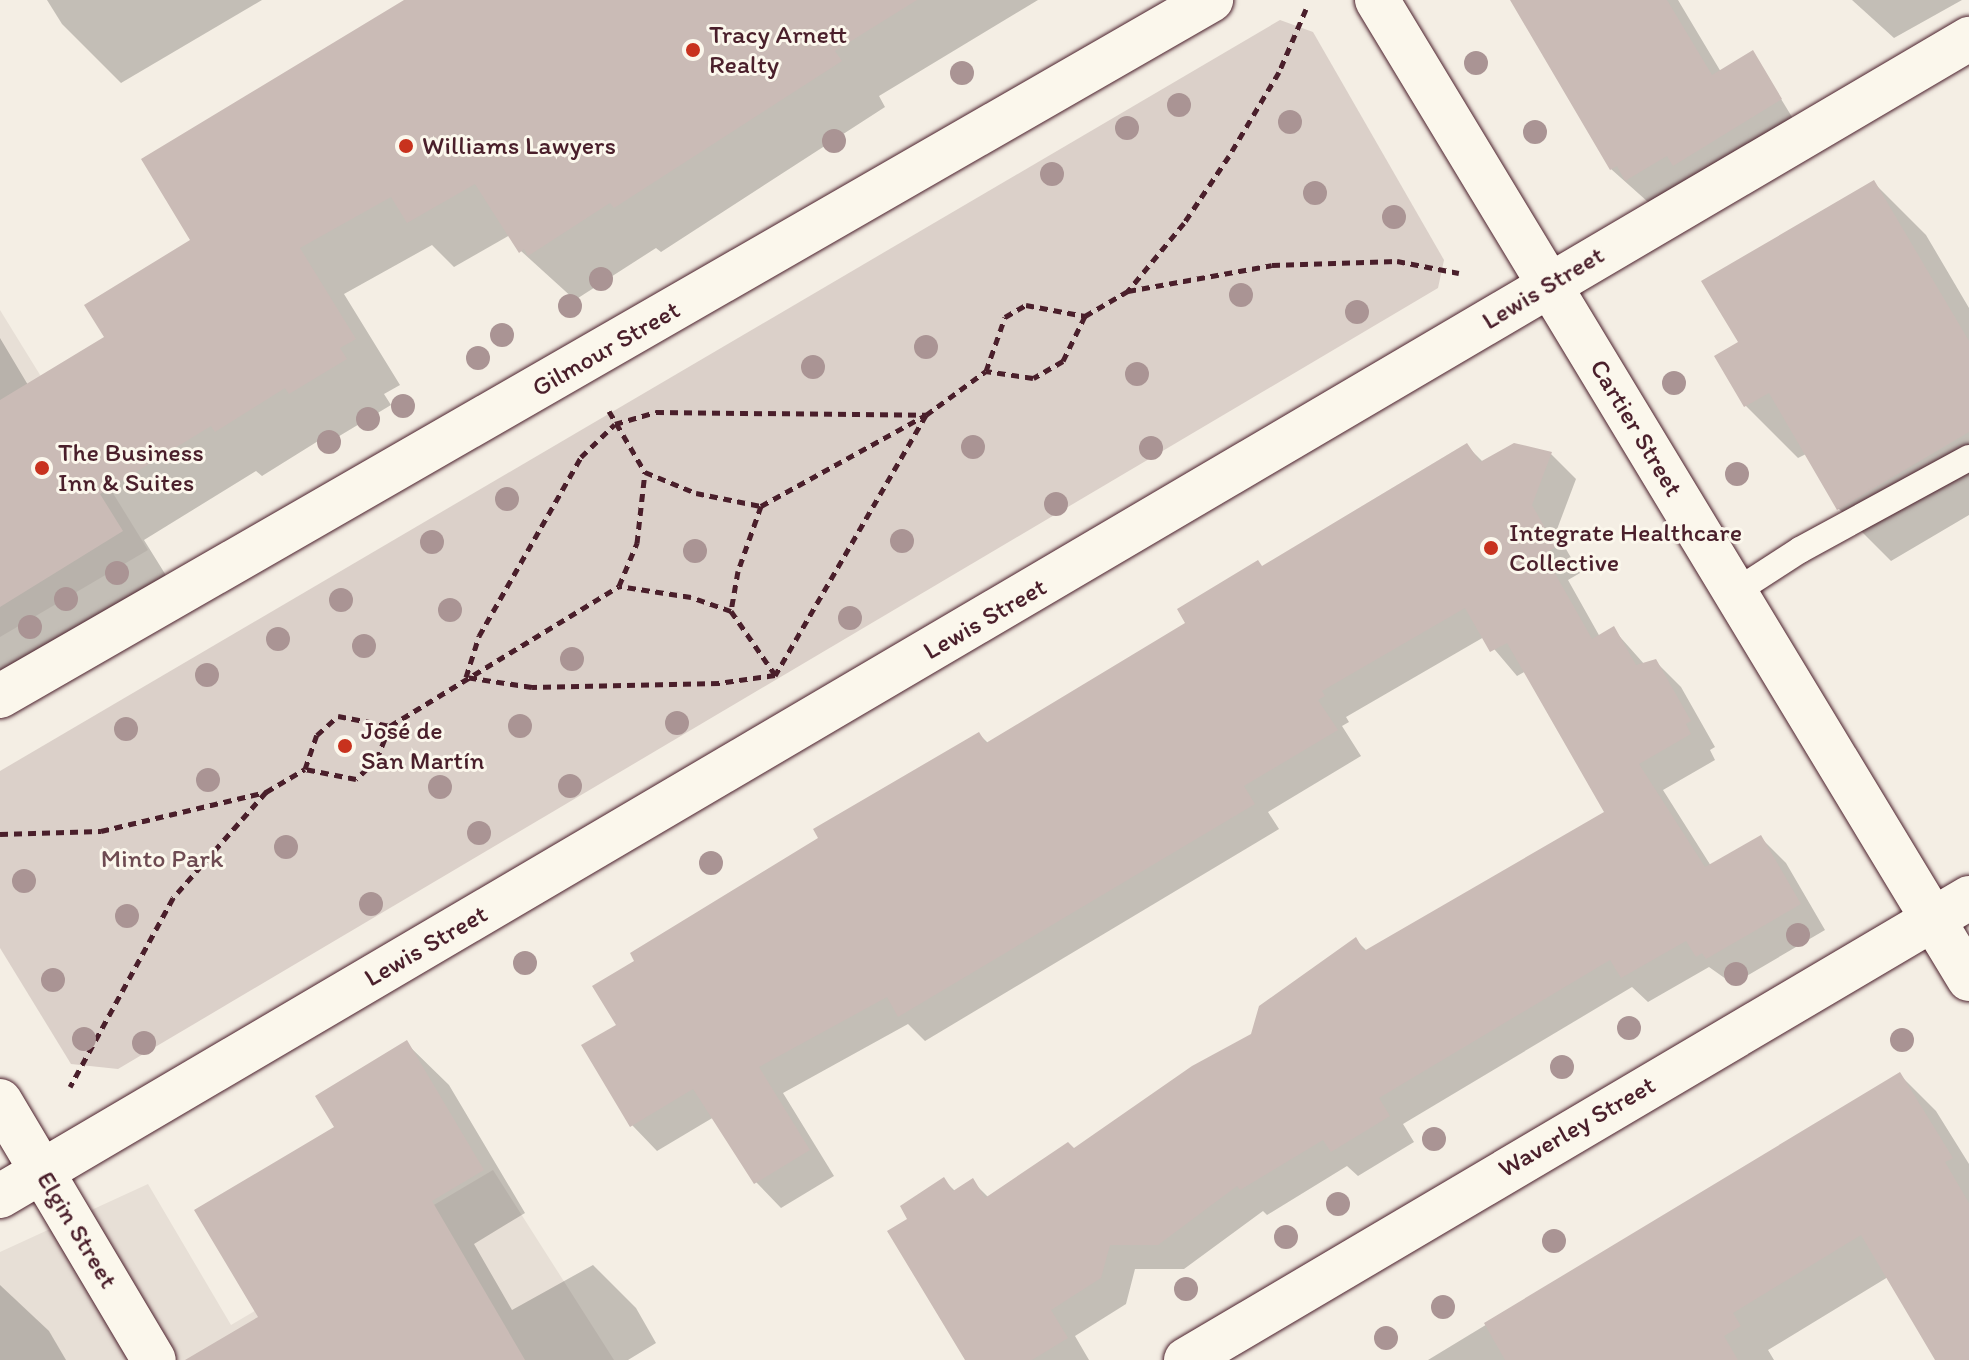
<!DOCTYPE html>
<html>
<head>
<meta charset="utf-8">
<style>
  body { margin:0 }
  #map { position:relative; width:1969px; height:1360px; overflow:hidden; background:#f4eee4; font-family:Itim,sans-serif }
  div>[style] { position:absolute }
  .built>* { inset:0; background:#e7dfd6 }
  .green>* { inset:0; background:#dbd0c9 }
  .shadow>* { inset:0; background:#0003 }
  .building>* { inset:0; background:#cabbb6 }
  .path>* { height:5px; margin-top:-2.5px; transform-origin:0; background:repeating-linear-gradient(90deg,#4a1f2b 0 8px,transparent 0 14px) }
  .roads { filter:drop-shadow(0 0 2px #4a1f2b) drop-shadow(0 0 2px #4a1f2b) }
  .lane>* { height:26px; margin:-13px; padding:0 13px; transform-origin:13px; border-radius:13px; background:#fbf7ec }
  .street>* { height:44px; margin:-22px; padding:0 22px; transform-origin:22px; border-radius:22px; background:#fbf7ec }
  .secondary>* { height:44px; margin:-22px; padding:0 22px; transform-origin:22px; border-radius:22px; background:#fbf7ec }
  .trees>* { width:24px; height:24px; margin:-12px; border-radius:50%; background:#aa9494 }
  .dots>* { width:22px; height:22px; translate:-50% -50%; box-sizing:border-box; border:4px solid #fbf7ec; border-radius:50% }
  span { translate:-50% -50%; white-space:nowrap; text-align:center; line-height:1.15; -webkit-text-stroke:6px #fbf7ec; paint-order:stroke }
  .poi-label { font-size:26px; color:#4a1f2b }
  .left { translate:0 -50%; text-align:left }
  .street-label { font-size:26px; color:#4a1f2b }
  .park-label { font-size:26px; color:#6e4b52 }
</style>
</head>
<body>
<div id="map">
  <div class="built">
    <div style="clip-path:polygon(0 310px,148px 550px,0 637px)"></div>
    <div style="clip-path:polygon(493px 1170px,614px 1360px,0 1360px,0 1252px,148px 1184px,231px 1325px)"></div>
  </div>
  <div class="green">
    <div style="clip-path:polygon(1280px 20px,1313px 32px,1444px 260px,1438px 288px,118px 1069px,71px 1064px,0 948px,0 771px)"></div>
  </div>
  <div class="shadow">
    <div style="clip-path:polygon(47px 0,262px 0,121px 83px,62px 24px)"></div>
    <div style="clip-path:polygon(406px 0,1038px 0,879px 96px,885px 107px,661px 252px,656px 248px,575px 300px,521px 251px,510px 235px,454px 267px,432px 245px,344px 294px,400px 385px,384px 394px,391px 405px,336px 438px,331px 433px,262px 476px,256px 471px,144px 540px,167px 577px,0 680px,0 338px,28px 385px,106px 337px)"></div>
    <div style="clip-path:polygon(1513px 0,1678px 0,1721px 72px,1775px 89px,1803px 135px,1657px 210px,1611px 169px)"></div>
    <div style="clip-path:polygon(1852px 0,1962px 0,1894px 38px)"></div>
    <div style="clip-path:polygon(1873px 182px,1926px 235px,1969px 308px,1969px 515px,1891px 561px,1838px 508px,1806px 454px,1798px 458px,1746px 406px,1717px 357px,1741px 343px)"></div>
    <div style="clip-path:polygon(1467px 446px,1483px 462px,1551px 454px,1576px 479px,1556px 532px,1580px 573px,1568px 580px,1600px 637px,1613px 629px,1645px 665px,1655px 661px,1681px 687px,1715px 747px,1710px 750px,1715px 760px,1663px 790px,1711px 866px,1761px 838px,1786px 863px,1825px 930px,1733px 984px,1709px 967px,1648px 1002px,1632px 987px,1403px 1124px,1414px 1142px,1358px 1176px,1347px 1166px,1267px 1215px,1263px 1211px,1184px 1269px,1135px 1269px,1126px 1304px,1075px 1336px,1089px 1360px,967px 1360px,910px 1219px,944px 1180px,956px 1192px,972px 1181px,989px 1198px,1074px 1151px,1253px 1035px,1356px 940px,1368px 952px,1606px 813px,1526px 671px,1517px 676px,1484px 637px,1346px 717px,1349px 722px,1342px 726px,1361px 756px,1268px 812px,1279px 829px,925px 1041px,908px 1024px,783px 1093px,834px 1176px,781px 1208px,756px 1182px,714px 1117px,657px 1151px,632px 1125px,619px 1025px,636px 961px,979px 734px,989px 744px,1188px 624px,1263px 567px)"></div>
    <div style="clip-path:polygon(406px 1043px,449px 1085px,525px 1213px,474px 1244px,512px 1310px,593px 1265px,636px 1308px,656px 1343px,628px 1360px,259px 1360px,260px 1318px,337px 1128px)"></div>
    <div style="clip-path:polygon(1899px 1074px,1936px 1111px,1969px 1164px,1969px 1360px,1937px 1360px,1888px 1277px,1768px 1350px,1774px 1360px,1428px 1360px)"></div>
    <div style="clip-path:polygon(0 1285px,49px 1331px,66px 1360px,0 1360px)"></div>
  </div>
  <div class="building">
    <div style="clip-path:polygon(404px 0,917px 0,835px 51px,842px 61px,614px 208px,610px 203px,528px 256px,524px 249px,519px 253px,475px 184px,407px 223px,391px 197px,300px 248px,356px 339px,340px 348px,347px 359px,289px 394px,285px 388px,215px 432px,211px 426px,100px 494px,123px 531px,0 607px,0 400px,104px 337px,84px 305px,190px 240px,141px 159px)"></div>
    <div style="clip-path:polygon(1510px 0,1667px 0,1712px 75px,1753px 50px,1782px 99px,1673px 166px,1667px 156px,1625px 181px,1617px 166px,1610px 170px)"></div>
    <div style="clip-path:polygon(1874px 180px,1969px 341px,1969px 432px,1837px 510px,1769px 393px,1744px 407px,1714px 356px,1738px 342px,1701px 281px)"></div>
    <div style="clip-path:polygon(1467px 443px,1480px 462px,1514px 443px,1552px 452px,1532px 505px,1556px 547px,1544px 554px,1592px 639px,1614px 626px,1636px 665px,1656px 659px,1691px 721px,1686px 724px,1691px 734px,1639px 764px,1705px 867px,1761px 835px,1801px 904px,1706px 959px,1702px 953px,1696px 957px,1686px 941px,1621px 978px,1610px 960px,1379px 1098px,1390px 1116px,1331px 1152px,1323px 1140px,1240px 1190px,1237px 1186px,1158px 1245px,1110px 1245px,1101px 1278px,1051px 1310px,1068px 1338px,1032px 1360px,965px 1360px,887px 1231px,907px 1219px,900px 1206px,944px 1177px,953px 1191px,973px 1178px,985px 1198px,1068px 1142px,1074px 1148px,1192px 1066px,1251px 1034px,1259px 1006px,1356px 937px,1364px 951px,1604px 812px,1507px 643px,1490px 652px,1465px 608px,1322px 691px,1325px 696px,1318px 700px,1338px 730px,1244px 786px,1255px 804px,898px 1017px,887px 997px,759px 1067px,810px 1150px,754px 1184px,693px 1089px,630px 1127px,581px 1045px,616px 1025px,592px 986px,634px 961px,630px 953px,818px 838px,813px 829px,979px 732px,986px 743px,1185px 623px,1177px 609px,1258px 560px,1262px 566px)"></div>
    <div style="clip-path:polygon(407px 1040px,484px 1170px,432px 1201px,525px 1360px,185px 1360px,258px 1317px,194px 1210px,334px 1127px,315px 1096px)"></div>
    <div style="clip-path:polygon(1900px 1072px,1953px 1158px,1945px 1162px,1969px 1203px,1969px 1360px,1935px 1360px,1861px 1235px,1733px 1313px,1741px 1326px,1724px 1336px,1738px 1360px,1505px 1360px,1484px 1323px)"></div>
  </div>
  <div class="path">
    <div style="left:1306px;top:9px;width:69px;rotate:113.2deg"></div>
    <div style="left:1279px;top:72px;width:98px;rotate:120.8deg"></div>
    <div style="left:1229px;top:156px;width:81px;rotate:123.9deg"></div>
    <div style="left:1184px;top:223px;width:88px;rotate:129.5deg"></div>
    <div style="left:1128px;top:291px;width:146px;rotate:-10.2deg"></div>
    <div style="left:1272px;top:265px;width:125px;rotate:-1.8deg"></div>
    <div style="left:1397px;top:261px;width:63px;rotate:11deg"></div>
    <div style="left:1026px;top:305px;width:60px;rotate:10.6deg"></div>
    <div style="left:1085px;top:316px;width:50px;rotate:116.1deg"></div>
    <div style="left:1063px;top:361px;width:34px;rotate:150deg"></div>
    <div style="left:1033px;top:378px;width:48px;rotate:-171.5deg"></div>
    <div style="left:986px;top:371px;width:57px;rotate:-70.6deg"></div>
    <div style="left:1005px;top:317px;width:24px;rotate:-30deg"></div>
    <div style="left:1085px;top:316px;width:50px;rotate:-30.2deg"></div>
    <div style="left:609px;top:411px;width:71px;rotate:59.5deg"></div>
    <div style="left:656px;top:412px;width:270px;rotate:0.6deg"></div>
    <div style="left:926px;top:415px;width:301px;rotate:120.1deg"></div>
    <div style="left:775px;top:675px;width:57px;rotate:171.9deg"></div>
    <div style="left:719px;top:683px;width:187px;rotate:178.8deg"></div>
    <div style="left:532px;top:687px;width:67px;rotate:-171.4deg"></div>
    <div style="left:466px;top:677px;width:43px;rotate:-72.4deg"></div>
    <div style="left:479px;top:636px;width:206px;rotate:-60.3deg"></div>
    <div style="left:581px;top:457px;width:47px;rotate:-44.1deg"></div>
    <div style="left:615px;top:424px;width:43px;rotate:-16.3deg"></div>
    <div style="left:645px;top:472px;width:55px;rotate:22.4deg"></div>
    <div style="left:696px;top:493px;width:66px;rotate:11.3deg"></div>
    <div style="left:761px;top:506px;width:69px;rotate:109.5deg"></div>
    <div style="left:738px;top:571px;width:41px;rotate:99.9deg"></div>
    <div style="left:731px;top:611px;width:42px;rotate:-160.7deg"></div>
    <div style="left:691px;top:597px;width:73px;rotate:-171.3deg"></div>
    <div style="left:619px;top:586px;width:47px;rotate:-67.3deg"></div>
    <div style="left:637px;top:543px;width:71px;rotate:-83.6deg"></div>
    <div style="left:761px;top:506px;width:188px;rotate:-28.9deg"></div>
    <div style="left:926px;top:415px;width:74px;rotate:-36.3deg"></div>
    <div style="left:731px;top:611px;width:79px;rotate:55.3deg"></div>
    <div style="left:338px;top:716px;width:53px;rotate:10.9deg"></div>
    <div style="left:390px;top:726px;width:35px;rotate:112deg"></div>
    <div style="left:377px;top:759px;width:29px;rotate:136deg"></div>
    <div style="left:356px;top:779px;width:52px;rotate:-168.9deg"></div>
    <div style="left:305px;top:769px;width:36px;rotate:-71deg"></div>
    <div style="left:317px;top:735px;width:28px;rotate:-42deg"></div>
    <div style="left:390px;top:726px;width:268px;rotate:-31.4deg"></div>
    <div style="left:266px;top:792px;width:45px;rotate:-30.5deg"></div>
    <div style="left:0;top:834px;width:101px;rotate:-1.7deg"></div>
    <div style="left:101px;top:831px;width:170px;rotate:-13.3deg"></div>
    <div style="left:266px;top:792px;width:141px;rotate:131.3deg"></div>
    <div style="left:173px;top:898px;width:215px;rotate:118.6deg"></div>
  </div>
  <div class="roads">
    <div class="lane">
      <div style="left:1735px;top:592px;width:77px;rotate:-32.9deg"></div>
      <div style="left:1800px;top:550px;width:192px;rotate:-28.6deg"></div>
    </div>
    <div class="street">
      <div style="left:1377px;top:0;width:1144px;rotate:58.84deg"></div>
      <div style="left:0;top:696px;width:1397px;rotate:-29.89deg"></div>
      <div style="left:0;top:1196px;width:2284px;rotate:-30.44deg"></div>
      <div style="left:1186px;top:1360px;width:909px;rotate:-30.54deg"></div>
    </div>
    <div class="secondary">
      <div style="left:0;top:1101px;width:301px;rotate:59.3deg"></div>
    </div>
  </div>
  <div class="trees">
    <div style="left:1476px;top:63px"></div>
    <div style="left:962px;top:73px"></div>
    <div style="left:1179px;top:105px"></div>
    <div style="left:1290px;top:122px"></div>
    <div style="left:1127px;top:128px"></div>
    <div style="left:1535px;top:132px"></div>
    <div style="left:834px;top:141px"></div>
    <div style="left:1052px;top:174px"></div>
    <div style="left:1315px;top:193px"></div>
    <div style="left:1394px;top:217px"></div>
    <div style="left:601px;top:279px"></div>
    <div style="left:1241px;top:295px"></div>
    <div style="left:570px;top:306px"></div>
    <div style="left:1357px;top:312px"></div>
    <div style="left:502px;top:335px"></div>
    <div style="left:926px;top:347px"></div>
    <div style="left:478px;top:358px"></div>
    <div style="left:813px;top:367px"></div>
    <div style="left:1137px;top:374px"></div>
    <div style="left:1674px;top:383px"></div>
    <div style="left:403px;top:406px"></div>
    <div style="left:368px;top:419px"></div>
    <div style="left:329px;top:442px"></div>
    <div style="left:973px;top:447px"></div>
    <div style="left:1151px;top:448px"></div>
    <div style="left:1737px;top:474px"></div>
    <div style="left:507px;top:499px"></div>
    <div style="left:1056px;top:504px"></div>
    <div style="left:902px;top:541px"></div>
    <div style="left:432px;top:542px"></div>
    <div style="left:695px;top:551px"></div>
    <div style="left:117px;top:573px"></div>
    <div style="left:66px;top:599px"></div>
    <div style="left:341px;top:600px"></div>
    <div style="left:450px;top:610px"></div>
    <div style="left:850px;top:618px"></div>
    <div style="left:30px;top:627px"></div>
    <div style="left:278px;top:639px"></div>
    <div style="left:364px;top:646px"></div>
    <div style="left:572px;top:659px"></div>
    <div style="left:207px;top:675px"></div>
    <div style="left:677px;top:723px"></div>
    <div style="left:520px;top:726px"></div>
    <div style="left:126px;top:729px"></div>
    <div style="left:208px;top:780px"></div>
    <div style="left:570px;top:786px"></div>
    <div style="left:440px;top:787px"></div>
    <div style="left:479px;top:833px"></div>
    <div style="left:286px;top:847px"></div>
    <div style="left:711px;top:863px"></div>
    <div style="left:24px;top:881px"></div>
    <div style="left:371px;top:904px"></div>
    <div style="left:127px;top:916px"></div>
    <div style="left:1798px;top:935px"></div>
    <div style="left:525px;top:963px"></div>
    <div style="left:1736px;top:974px"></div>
    <div style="left:53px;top:980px"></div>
    <div style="left:1629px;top:1028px"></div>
    <div style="left:84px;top:1039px"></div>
    <div style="left:1902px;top:1040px"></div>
    <div style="left:144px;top:1043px"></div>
    <div style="left:1562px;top:1067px"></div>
    <div style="left:1434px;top:1139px"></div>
    <div style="left:1338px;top:1204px"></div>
    <div style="left:1286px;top:1237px"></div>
    <div style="left:1554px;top:1241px"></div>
    <div style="left:1186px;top:1289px"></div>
    <div style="left:1443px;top:1307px"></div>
    <div style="left:1386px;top:1338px"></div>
  </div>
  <div class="dots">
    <div style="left:693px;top:50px;background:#c8321e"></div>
    <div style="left:406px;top:146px;background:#c8321e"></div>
    <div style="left:42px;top:468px;background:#c8321e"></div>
    <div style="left:1491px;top:548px;background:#c8321e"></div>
    <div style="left:345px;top:746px;background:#c8321e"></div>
  </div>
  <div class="poi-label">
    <span class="left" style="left:709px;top:50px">Tracy Arnett<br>Realty</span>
    <span class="left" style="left:422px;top:146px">Williams Lawyers</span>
    <span class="left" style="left:58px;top:468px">The Business<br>Inn &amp; Suites</span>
    <span class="left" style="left:1509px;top:548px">Integrate Healthcare<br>Collective</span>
    <span class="left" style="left:361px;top:746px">José de<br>San Martín</span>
  </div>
  <div class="street-label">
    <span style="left:1543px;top:288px;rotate:-31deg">Lewis Street</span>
    <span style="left:606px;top:349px;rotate:-30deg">Gilmour Street</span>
    <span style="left:1636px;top:428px;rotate:59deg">Cartier Street</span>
    <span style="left:985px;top:619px;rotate:-30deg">Lewis Street</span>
    <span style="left:426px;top:946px;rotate:-30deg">Lewis Street</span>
    <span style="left:1577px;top:1127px;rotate:-30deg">Waverley Street</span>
    <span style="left:77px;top:1230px;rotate:59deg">Elgin Street</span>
  </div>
  <div class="park-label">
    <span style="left:162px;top:859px">Minto Park</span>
  </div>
</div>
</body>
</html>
